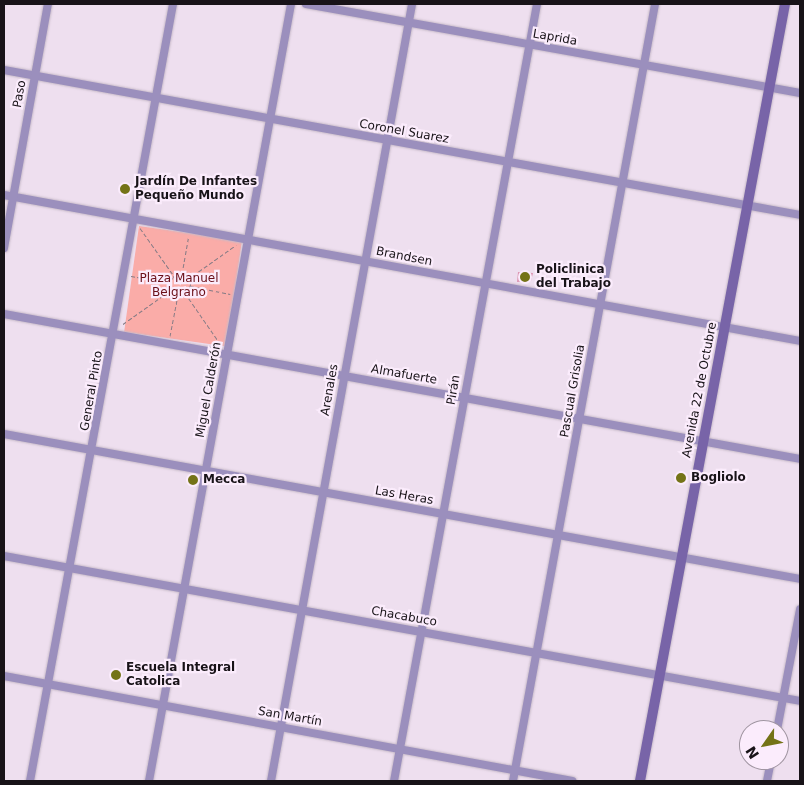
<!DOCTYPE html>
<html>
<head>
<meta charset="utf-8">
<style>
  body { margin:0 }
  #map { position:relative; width:804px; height:785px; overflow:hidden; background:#eedfef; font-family:"DejaVu Sans",sans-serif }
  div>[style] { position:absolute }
  .green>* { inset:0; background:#faaca8; transform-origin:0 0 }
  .building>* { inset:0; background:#dc95b2 }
  .path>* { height:1px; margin-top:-0.5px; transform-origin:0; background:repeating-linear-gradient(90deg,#857b85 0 4px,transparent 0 6.5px) }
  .path>.ring { margin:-0.5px; padding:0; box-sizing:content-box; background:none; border:1px solid #857b85; border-radius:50% }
  .roads { filter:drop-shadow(0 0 1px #c7bac8) drop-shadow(0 0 1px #c7bac8) }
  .minor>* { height:8px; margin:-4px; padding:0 4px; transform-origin:4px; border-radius:4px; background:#9b8fbd }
  .secondary>* { height:10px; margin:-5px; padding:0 5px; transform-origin:5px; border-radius:5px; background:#7864a8 }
  .dots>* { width:14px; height:14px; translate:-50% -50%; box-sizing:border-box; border:2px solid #fbecfc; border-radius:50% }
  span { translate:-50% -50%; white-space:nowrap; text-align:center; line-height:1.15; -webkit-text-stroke:4.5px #fbecfc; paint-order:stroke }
  .street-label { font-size:12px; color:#181318 }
  .poi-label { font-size:12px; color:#181318; font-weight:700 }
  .left { translate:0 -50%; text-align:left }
  .park-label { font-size:12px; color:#6b1019 }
  .frame { position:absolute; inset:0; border:5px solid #181318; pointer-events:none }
  .north { position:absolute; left:739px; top:720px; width:50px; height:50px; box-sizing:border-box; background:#fbecfc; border:1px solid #a095a1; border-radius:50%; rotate:237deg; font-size:14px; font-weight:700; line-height:20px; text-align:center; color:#181318 }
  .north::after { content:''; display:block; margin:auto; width:18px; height:22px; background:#747317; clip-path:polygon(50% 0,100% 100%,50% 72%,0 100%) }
</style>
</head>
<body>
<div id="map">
  <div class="green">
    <div style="left:139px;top:226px;width:104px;height:107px;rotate:8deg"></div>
  </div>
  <div class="building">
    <div style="clip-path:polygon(518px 272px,533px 273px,531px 281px,517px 282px)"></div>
  </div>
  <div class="path">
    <div style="left:140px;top:228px;width:59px;rotate:54.7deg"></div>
    <div style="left:182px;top:274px;width:39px;rotate:-80deg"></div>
    <div class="ring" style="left:170px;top:274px;width:19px;height:19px"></div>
    <div style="left:131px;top:276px;width:39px;rotate:10deg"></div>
    <div style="left:188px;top:279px;width:59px;rotate:-35.3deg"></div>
    <div style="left:190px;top:286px;width:41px;rotate:11.3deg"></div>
    <div style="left:185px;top:293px;width:63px;rotate:55.3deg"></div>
    <div style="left:123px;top:324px;width:59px;rotate:-35.3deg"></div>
    <div style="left:170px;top:336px;width:42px;rotate:-79deg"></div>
  </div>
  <div class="roads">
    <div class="minor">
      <div style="left:306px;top:4px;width:502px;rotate:10.21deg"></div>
      <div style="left:4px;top:70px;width:809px;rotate:10.32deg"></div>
      <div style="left:4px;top:195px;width:809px;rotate:10.39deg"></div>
      <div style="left:4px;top:248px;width:248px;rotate:-79.8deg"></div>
      <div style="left:4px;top:314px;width:809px;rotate:10.32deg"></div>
      <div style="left:4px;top:434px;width:809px;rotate:10.32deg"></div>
      <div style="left:4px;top:556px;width:809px;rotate:10.32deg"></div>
      <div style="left:4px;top:676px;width:578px;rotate:10.47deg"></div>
      <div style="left:777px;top:730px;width:123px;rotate:-79.2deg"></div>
      <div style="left:30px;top:781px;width:790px;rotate:-79.57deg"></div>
      <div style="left:149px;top:781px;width:790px;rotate:-79.64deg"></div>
      <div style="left:271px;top:781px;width:790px;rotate:-79.71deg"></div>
      <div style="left:394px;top:781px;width:790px;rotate:-79.57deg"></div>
      <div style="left:513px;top:781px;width:790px;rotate:-79.64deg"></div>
      <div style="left:767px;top:781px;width:21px;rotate:-79deg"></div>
    </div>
    <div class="secondary">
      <div style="left:640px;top:781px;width:790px;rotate:-79.43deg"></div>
    </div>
  </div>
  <div class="dots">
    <div style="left:125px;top:189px;background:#747317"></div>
    <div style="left:525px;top:277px;background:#747317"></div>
    <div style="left:681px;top:478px;background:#747317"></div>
    <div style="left:193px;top:480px;background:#747317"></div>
    <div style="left:116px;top:675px;background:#747317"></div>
  </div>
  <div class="street-label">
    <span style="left:555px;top:38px;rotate:10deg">Laprida</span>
    <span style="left:20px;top:94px;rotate:-80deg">Paso</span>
    <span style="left:404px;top:132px;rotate:10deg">Coronel Suarez</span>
    <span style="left:404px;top:257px;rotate:11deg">Brandsen</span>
    <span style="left:404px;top:375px;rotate:10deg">Almafuerte</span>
    <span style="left:209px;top:390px;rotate:-80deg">Miguel Calderón</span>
    <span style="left:330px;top:390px;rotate:-80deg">Arenales</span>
    <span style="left:454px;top:390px;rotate:-80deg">Pirán</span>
    <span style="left:700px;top:390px;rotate:-79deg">Avenida 22 de Octubre</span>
    <span style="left:92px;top:391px;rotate:-80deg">General Pinto</span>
    <span style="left:573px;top:391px;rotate:-80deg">Pascual Grisolia</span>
    <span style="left:404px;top:496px;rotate:10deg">Las Heras</span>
    <span style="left:404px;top:617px;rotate:10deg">Chacabuco</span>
    <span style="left:290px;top:717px;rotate:10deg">San Martín</span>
  </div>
  <div class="poi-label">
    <span class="left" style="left:135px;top:189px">Jardín De Infantes<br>Pequeño Mundo</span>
    <span class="left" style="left:536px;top:277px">Policlinica<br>del Trabajo</span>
    <span class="left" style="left:691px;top:478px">Bogliolo</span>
    <span class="left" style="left:203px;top:480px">Mecca</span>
    <span class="left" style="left:126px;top:675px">Escuela Integral<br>Catolica</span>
  </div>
  <div class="park-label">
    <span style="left:179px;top:286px">Plaza Manuel<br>Belgrano</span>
  </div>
  <div class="frame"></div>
  <div class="north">N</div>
</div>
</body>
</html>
